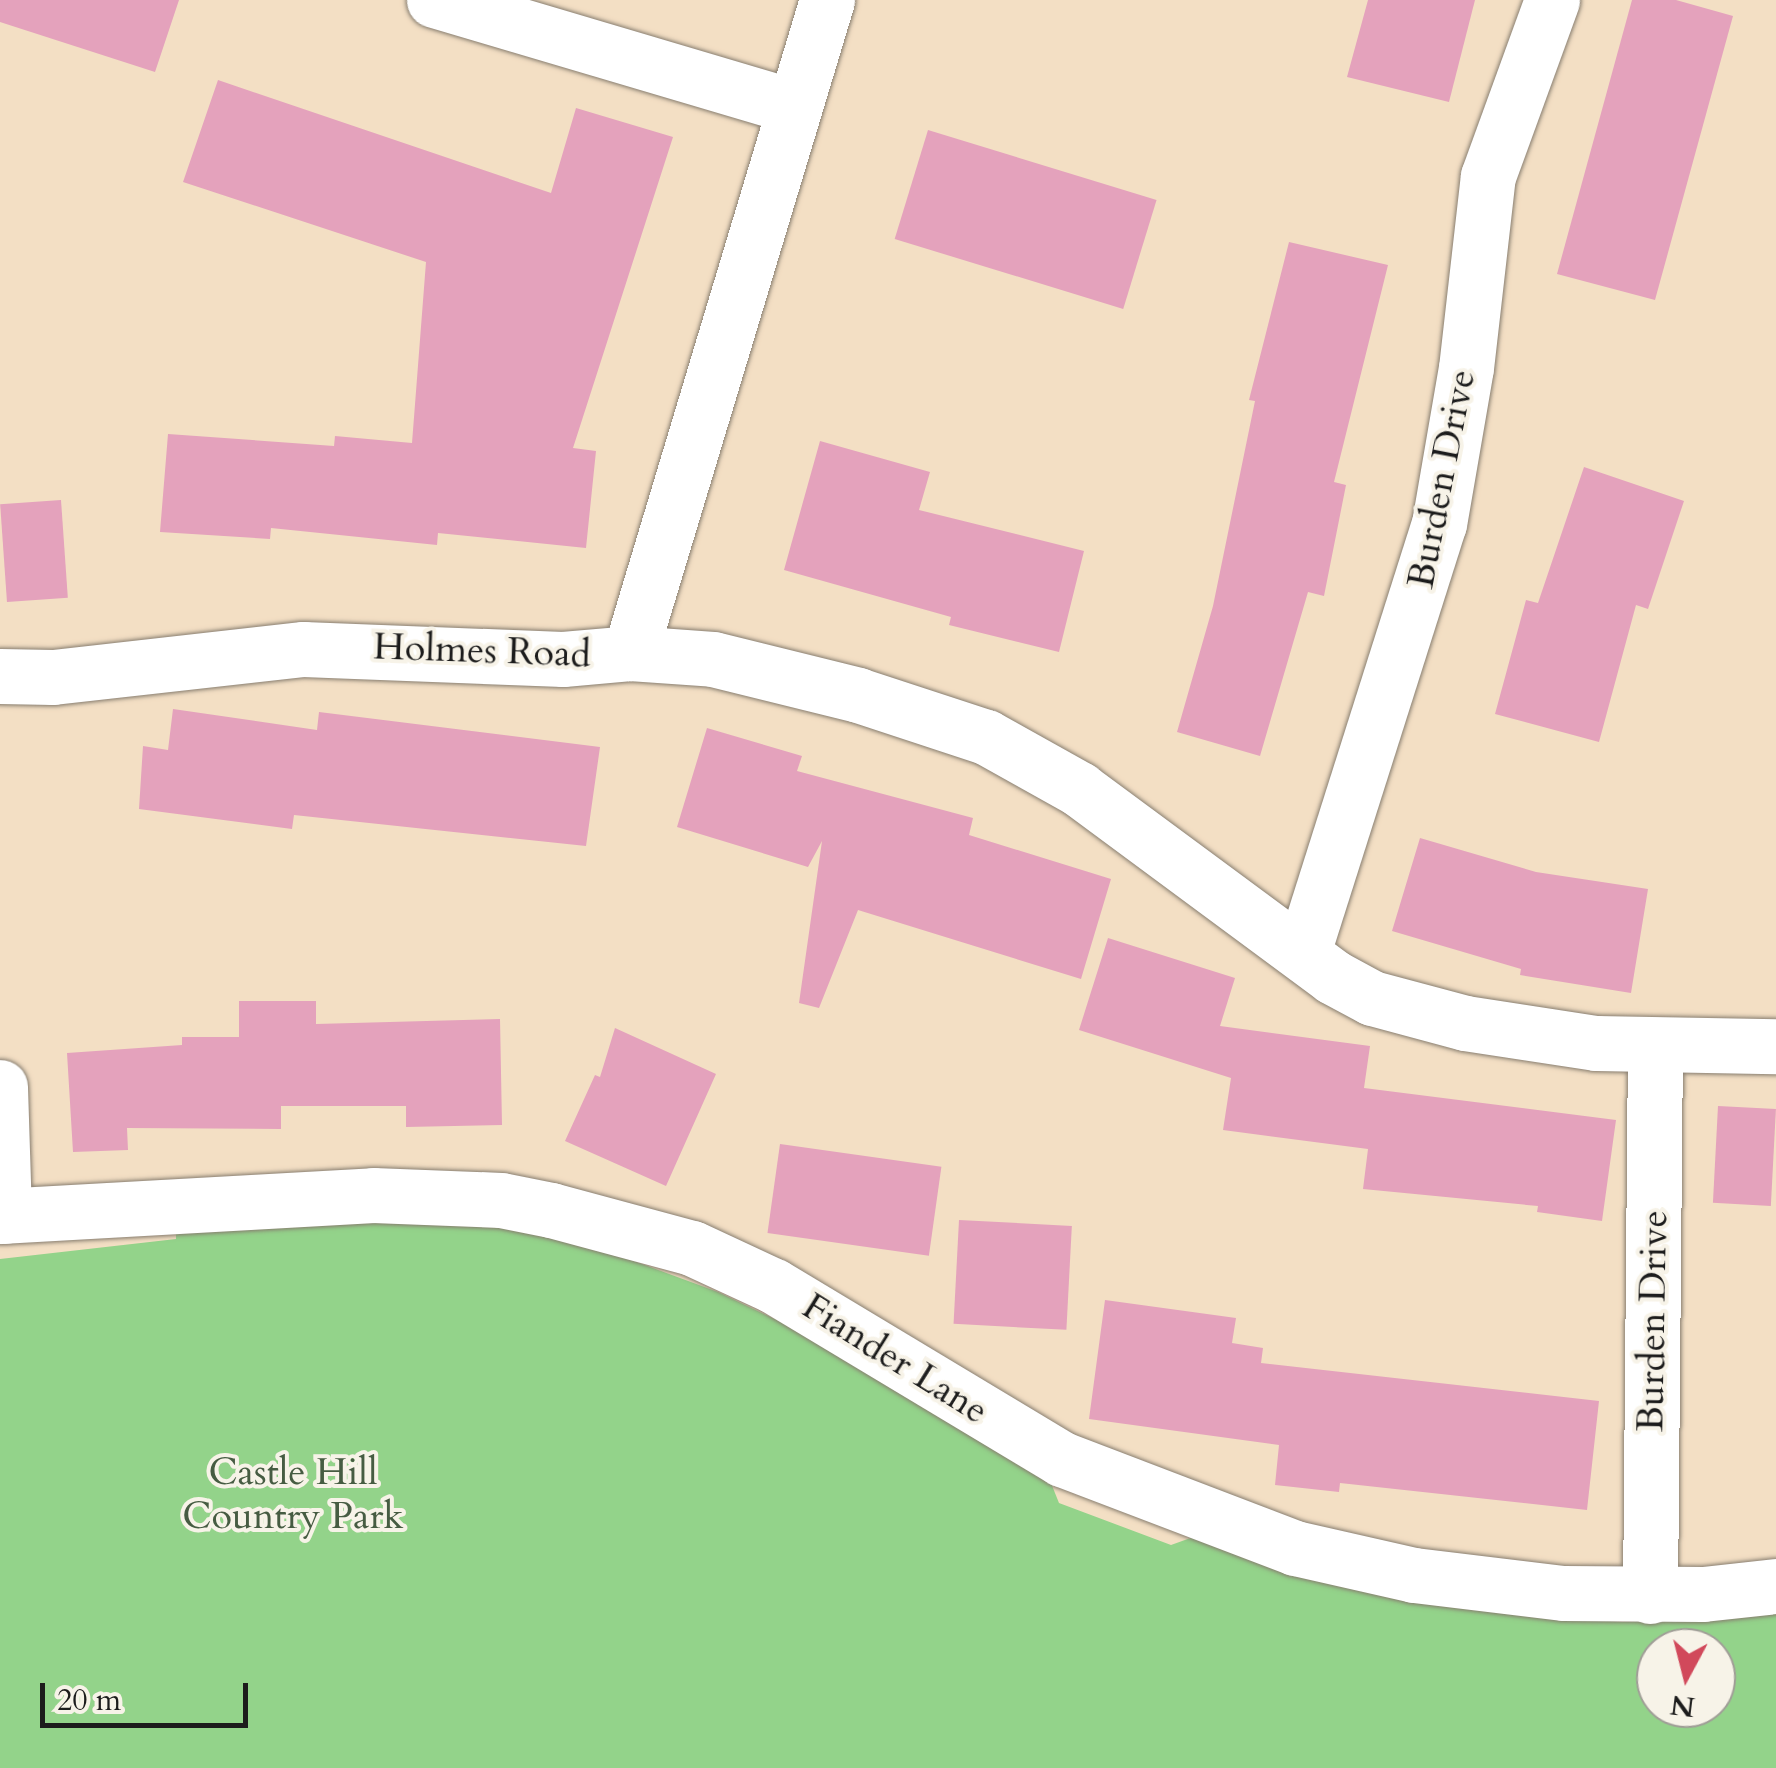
<!DOCTYPE html>
<html>
<head>
<meta charset="utf-8">
<style>
  body { margin:0 }
  #map { position:relative; width:1776px; height:1768px; overflow:hidden; background:#f3dfc4; font-family:Cardo,serif }
  div>[style] { position:absolute }
  .green>* { inset:0; background:#93d38a }
  .building>* { inset:0; background:#e4a2bc; transform-origin:0 0 }
  .roads { filter:drop-shadow(0 0 2px #887e70) drop-shadow(0 0 2px #887e70) }
  .street>* { height:55px; margin:-27.5px; padding:0 27.5px; transform-origin:27.5px; border-radius:27.5px; background:#fff }
  span { translate:-50% -50%; white-space:nowrap; text-align:center; line-height:1.15; -webkit-text-stroke:8px #f7f3e8; paint-order:stroke }
  .street-label { font-size:38px; color:#1c1c1c }
  .park-label { font-size:38px; color:#465c42 }
  .north { position:absolute; left:1636px; top:1628px; width:100px; height:100px; box-sizing:border-box; background:#f7f3e8; border:2px solid #9f9d96; border-radius:50%; rotate:187deg; font-size:28px; font-weight:700; line-height:40px; text-align:center; color:#1c1c1c }
  .north::after { content:''; display:block; margin:auto; width:35px; height:45px; background:#d1495b; clip-path:polygon(50% 0,100% 100%,50% 72%,0 100%) }
  .scale { position:absolute; left:40px; top:1683px; width:208px; height:45px; box-sizing:border-box; border:5px solid #1c1c1c; border-top:0; padding-left:12px; font-size:30px; line-height:35px; white-space:nowrap; color:#1c1c1c; -webkit-text-stroke:8px #f7f3e8; paint-order:stroke }
</style>
</head>
<body>
<div id="map">
  <div class="green">
    <div style="clip-path:polygon(evenodd,454px 1220px,550px 1230px,718px 1292px,829px 1345px,1047px 1473px,1059px 1503px,1171px 1545px,1196px 1536px,1453px 1604px,1622px 1622px,1776px 1613px,1776px 1768px,0 1768px,0 1259px,176px 1239px,176px 1226px,454px 1220px,1656px 1648px,1716px 1648px,1716px 1708px,1656px 1708px,1656px 1648px)"></div>
  </div>
  <div class="building">
    <div style="clip-path:polygon(0 0,179px 0,155px 72px,0 22px)"></div>
    <div style="clip-path:polygon(1368px 0,1475px 0,1449px 102px,1347px 77px)"></div>
    <div style="clip-path:polygon(1632px 0,1676px 0,1733px 16px,1655px 300px,1557px 274px)"></div>
    <div style="clip-path:polygon(218px 80px,551px 193px,576px 108px,673px 137px,573px 448px,596px 451px,586px 548px,438px 533px,437px 545px,271px 528px,270px 539px,160px 532px,168px 434px,334px 446px,335px 436px,412px 443px,426px 262px,183px 182px)"></div>
    <div style="left:928px;top:130px;width:239px;height:114px;rotate:17deg"></div>
    <div style="clip-path:polygon(1289px 242px,1388px 265px,1334px 482px,1346px 485px,1324px 596px,1308px 592px,1260px 756px,1177px 732px,1213px 606px,1255px 401px,1249px 400px)"></div>
    <div style="clip-path:polygon(820px 441px,930px 472px,919px 510px,1084px 551px,1059px 652px,949px 625px,951px 617px,784px 570px)"></div>
    <div style="clip-path:polygon(1584px 467px,1684px 501px,1648px 609px,1636px 605px,1599px 742px,1495px 714px,1526px 600px,1538px 603px)"></div>
    <div style="left:61px;top:500px;width:98px;height:61px;rotate:86deg"></div>
    <div style="clip-path:polygon(173px 709px,317px 730px,319px 712px,600px 747px,586px 846px,294px 815px,292px 829px,139px 809px,143px 746px,168px 750px)"></div>
    <div style="clip-path:polygon(707px 728px,802px 756px,797px 771px,973px 818px,969px 835px,1111px 879px,1081px 979px,858px 910px,819px 1008px,799px 1003px,822px 841px,808px 867px,677px 827px)"></div>
    <div style="clip-path:polygon(1420px 838px,1536px 872px,1648px 889px,1631px 993px,1520px 975px,1521px 969px,1392px 931px)"></div>
    <div style="clip-path:polygon(1108px 938px,1235px 978px,1220px 1026px,1370px 1046px,1364px 1088px,1616px 1120px,1602px 1221px,1537px 1212px,1538px 1206px,1363px 1189px,1368px 1149px,1223px 1130px,1231px 1078px,1079px 1030px)"></div>
    <div style="clip-path:polygon(239px 1001px,316px 1001px,316px 1024px,500px 1019px,502px 1125px,406px 1127px,406px 1106px,281px 1106px,281px 1129px,127px 1128px,128px 1150px,73px 1152px,67px 1053px,182px 1045px,182px 1037px,239px 1037px)"></div>
    <div style="clip-path:polygon(615px 1028px,716px 1074px,666px 1186px,565px 1141px,595px 1075px,600px 1077px)"></div>
    <div style="left:1718px;top:1106px;width:58px;height:97px;rotate:3deg"></div>
    <div style="left:780px;top:1144px;width:163px;height:90px;rotate:8deg"></div>
    <div style="left:959px;top:1220px;width:113px;height:104px;rotate:3deg"></div>
    <div style="clip-path:polygon(1105px 1300px,1236px 1318px,1232px 1343px,1263px 1348px,1261px 1363px,1599px 1401px,1587px 1510px,1340px 1483px,1339px 1492px,1275px 1485px,1279px 1445px,1089px 1419px)"></div>
  </div>
  <div class="roads">
    <div class="street">
      <div style="left:434px;top:0;width:373px;rotate:16.5deg"></div>
      <div style="left:630px;top:653px;width:83px;rotate:4.1deg"></div>
      <div style="left:713px;top:659px;width:149px;rotate:13.9deg"></div>
      <div style="left:858px;top:695px;width:135px;rotate:18.2deg"></div>
      <div style="left:986px;top:737px;width:107px;rotate:29.2deg"></div>
      <div style="left:1079px;top:789px;width:316px;rotate:36.5deg"></div>
      <div style="left:1333px;top:977px;width:44px;rotate:28.3deg"></div>
      <div style="left:1372px;top:998px;width:96px;rotate:15deg"></div>
      <div style="left:1465px;top:1023px;width:133px;rotate:8.7deg"></div>
      <div style="left:1596px;top:1043px;width:180px;rotate:1deg"></div>
      <div style="left:0;top:676px;width:53px;rotate:1.1deg"></div>
      <div style="left:53px;top:677px;width:252px;rotate:-6.4deg"></div>
      <div style="left:303px;top:649px;width:260px;rotate:2.2deg"></div>
      <div style="left:563px;top:659px;width:67px;rotate:-5.1deg"></div>
      <div style="left:630px;top:653px;width:682px;rotate:-73.21deg"></div>
      <div style="left:1303px;top:952px;width:449px;rotate:-72.4deg"></div>
      <div style="left:1439px;top:524px;width:158px;rotate:-80.2deg"></div>
      <div style="left:1466px;top:368px;width:193px;rotate:-83.5deg"></div>
      <div style="left:1488px;top:176px;width:187px;rotate:-70deg"></div>
      <div style="left:0;top:1087px;width:129px;rotate:88.2deg"></div>
      <div style="left:0;top:1216px;width:374px;rotate:-3.2deg"></div>
      <div style="left:373px;top:1195px;width:128px;rotate:2.2deg"></div>
      <div style="left:501px;top:1200px;width:51px;rotate:11.3deg"></div>
      <div style="left:551px;top:1210px;width:146px;rotate:15.1deg"></div>
      <div style="left:692px;top:1248px;width:90px;rotate:24.9deg"></div>
      <div style="left:774px;top:1286px;width:336px;rotate:31deg"></div>
      <div style="left:1062px;top:1459px;width:249px;rotate:20.9deg"></div>
      <div style="left:1295px;top:1548px;width:122px;rotate:12.8deg"></div>
      <div style="left:1414px;top:1575px;width:150px;rotate:6.9deg"></div>
      <div style="left:1563px;top:1593px;width:140px;rotate:0.4deg"></div>
      <div style="left:1703px;top:1594px;width:73px;rotate:-6.3deg"></div>
      <div style="left:1650px;top:1596px;width:551px;rotate:-89.48deg"></div>
    </div>
  </div>
  <div class="street-label">
    <span style="left:1442px;top:479px;rotate:-79deg">Burden Drive</span>
    <span style="left:482px;top:651px;rotate:2deg">Holmes Road</span>
    <span style="left:1653px;top:1321px;rotate:-89deg">Burden Drive</span>
    <span style="left:895px;top:1359px;rotate:32deg">Fiander Lane</span>
  </div>
  <div class="park-label">
    <span style="left:293px;top:1495px">Castle Hill<br>Country Park</span>
  </div>
  <div class="north">N</div>
  <div class="scale">20 m</div>
</div>
</body>
</html>
